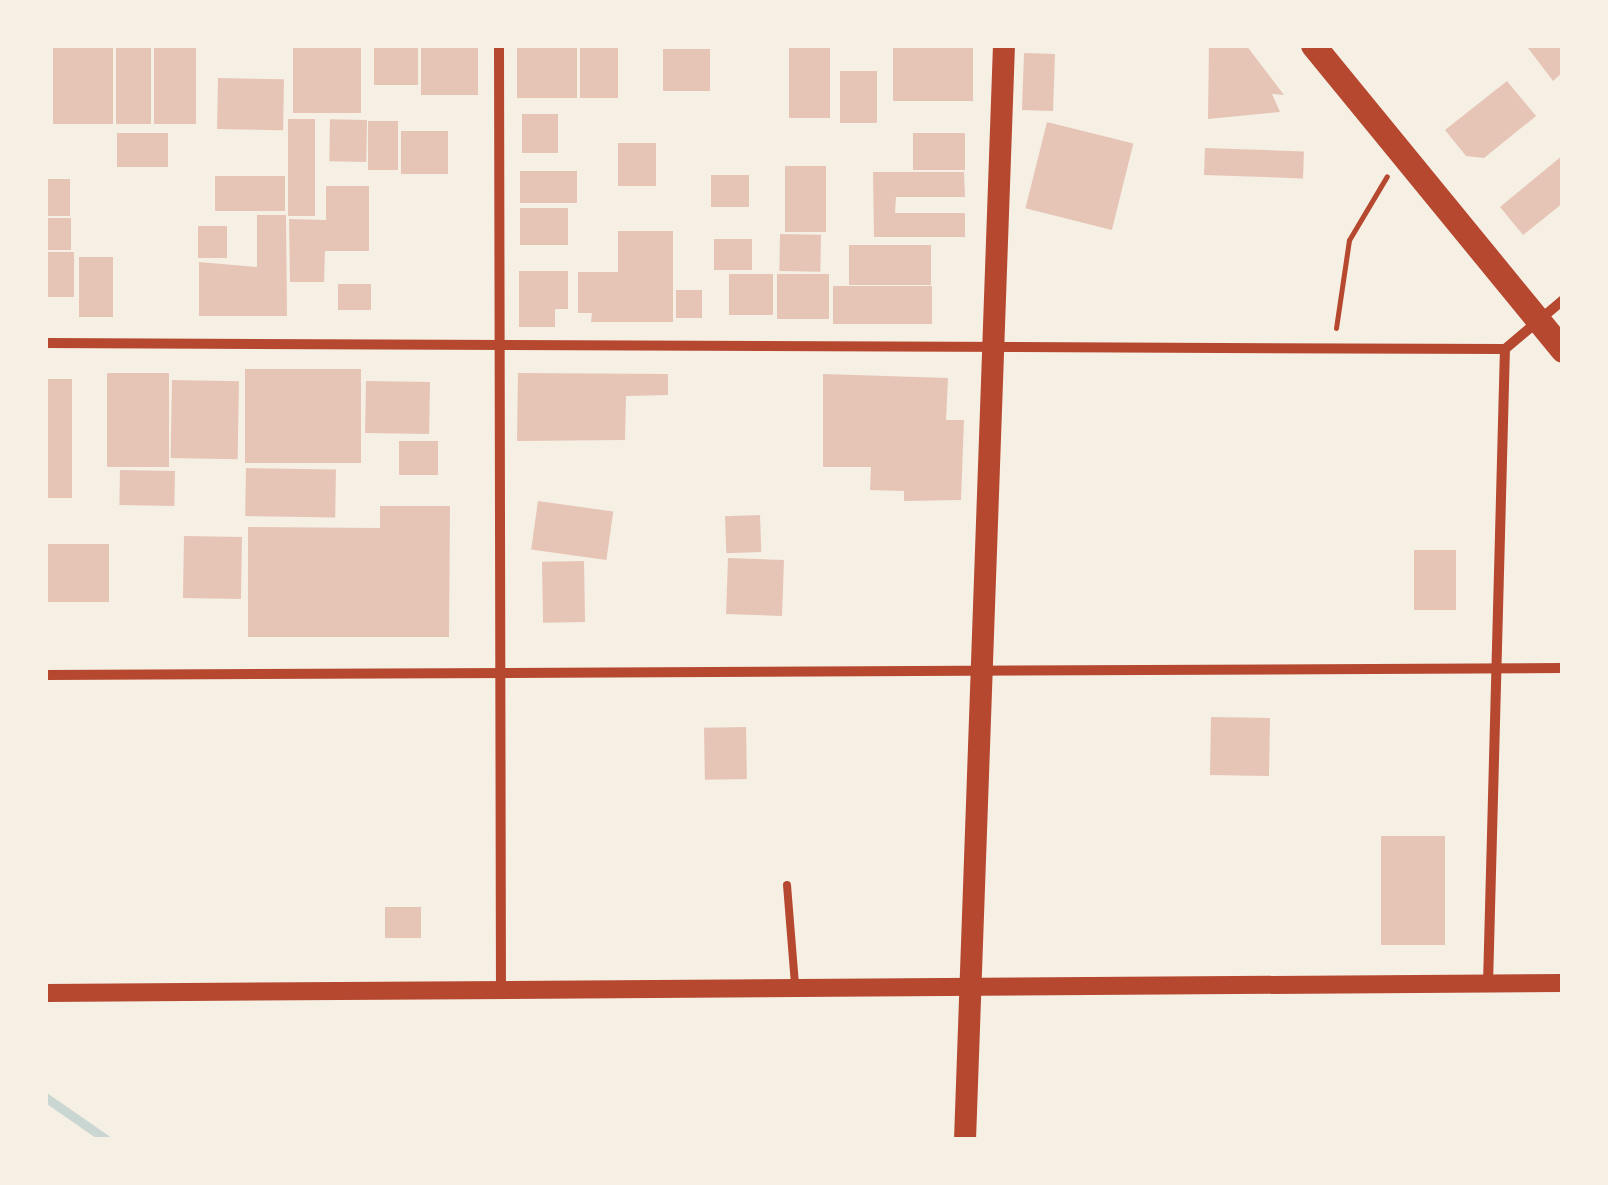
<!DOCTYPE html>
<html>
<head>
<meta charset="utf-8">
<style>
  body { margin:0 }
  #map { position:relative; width:1608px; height:1185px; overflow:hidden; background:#f6efe4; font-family:Literata,serif }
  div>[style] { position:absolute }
  .stream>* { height:9px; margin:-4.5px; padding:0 4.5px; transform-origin:4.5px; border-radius:4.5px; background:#c9d6d2 }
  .building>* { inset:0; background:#e6c5b7; transform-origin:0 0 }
  .path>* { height:5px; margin:-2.5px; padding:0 2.5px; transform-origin:2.5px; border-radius:2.5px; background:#b5482f }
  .service>* { height:8px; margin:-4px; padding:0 4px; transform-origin:4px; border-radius:4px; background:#b5482f }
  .minor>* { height:10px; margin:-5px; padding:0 5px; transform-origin:5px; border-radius:5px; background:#b5482f }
  .tertiary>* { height:18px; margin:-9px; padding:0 9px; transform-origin:9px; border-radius:9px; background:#b5482f }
  .primary>* { height:22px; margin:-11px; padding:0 11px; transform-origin:11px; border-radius:11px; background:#b5482f }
  .trunk>* { height:25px; margin:-12.5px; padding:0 12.5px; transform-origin:12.5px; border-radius:12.5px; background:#b5482f }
  span { translate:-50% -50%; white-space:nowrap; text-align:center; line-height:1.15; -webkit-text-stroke:10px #f6efe4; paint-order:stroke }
  .frame { position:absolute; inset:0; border:48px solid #f6efe4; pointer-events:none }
</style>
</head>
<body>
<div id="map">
  <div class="stream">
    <div style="left:45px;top:1097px;width:75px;rotate:34.7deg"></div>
  </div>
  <div class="building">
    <div style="left:53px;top:45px;width:60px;height:79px"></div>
    <div style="left:116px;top:45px;width:35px;height:79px"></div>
    <div style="left:154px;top:45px;width:42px;height:79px"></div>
    <div style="left:293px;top:45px;width:68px;height:68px"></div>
    <div style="left:374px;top:45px;width:44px;height:40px"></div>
    <div style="left:421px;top:45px;width:57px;height:50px"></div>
    <div style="left:517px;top:45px;width:60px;height:53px"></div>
    <div style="left:580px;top:45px;width:38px;height:53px"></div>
    <div style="left:789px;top:45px;width:41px;height:73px"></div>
    <div style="clip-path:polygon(1209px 45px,1246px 45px,1284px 95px,1272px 94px,1280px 112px,1208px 119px)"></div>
    <div style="clip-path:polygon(1532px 45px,1563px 45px,1563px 72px,1553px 81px,1528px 48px)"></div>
    <div style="left:893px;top:46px;width:80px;height:55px"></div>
    <div style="left:663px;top:49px;width:47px;height:42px"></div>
    <div style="left:1024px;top:53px;width:31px;height:57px;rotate:2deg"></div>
    <div style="left:840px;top:71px;width:37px;height:52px"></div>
    <div style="left:218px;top:78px;width:66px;height:51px;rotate:1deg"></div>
    <div style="clip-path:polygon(1507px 81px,1536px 116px,1484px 158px,1466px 156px,1445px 130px)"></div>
    <div style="left:522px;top:114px;width:36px;height:39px"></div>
    <div style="left:288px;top:119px;width:27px;height:97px"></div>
    <div style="left:367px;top:120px;width:42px;height:37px;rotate:91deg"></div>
    <div style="left:368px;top:121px;width:30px;height:49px"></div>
    <div style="left:1047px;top:122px;width:89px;height:89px;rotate:14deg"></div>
    <div style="left:401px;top:131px;width:47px;height:43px"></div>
    <div style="left:117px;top:133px;width:51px;height:34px"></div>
    <div style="left:965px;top:133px;width:37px;height:52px;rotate:90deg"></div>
    <div style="left:656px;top:143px;width:43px;height:38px;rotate:90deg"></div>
    <div style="left:1205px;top:148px;width:99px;height:27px;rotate:2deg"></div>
    <div style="clip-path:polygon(1563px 155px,1563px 203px,1523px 235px,1500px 207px)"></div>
    <div style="left:785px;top:166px;width:41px;height:66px"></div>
    <div style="left:520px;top:171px;width:57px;height:32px"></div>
    <div style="clip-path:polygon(873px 172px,964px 172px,965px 197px,896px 197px,895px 213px,965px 213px,965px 237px,874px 237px)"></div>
    <div style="left:711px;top:175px;width:38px;height:32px"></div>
    <div style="left:215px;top:176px;width:70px;height:35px"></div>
    <div style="left:45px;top:179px;width:25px;height:37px"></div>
    <div style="clip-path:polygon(326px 186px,369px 186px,369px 251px,325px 251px,324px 282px,290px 282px,289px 219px,326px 220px)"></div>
    <div style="left:520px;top:208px;width:48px;height:37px"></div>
    <div style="clip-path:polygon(257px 215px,286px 215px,287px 316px,199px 316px,199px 262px,257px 267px)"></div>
    <div style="left:45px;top:218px;width:26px;height:32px"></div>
    <div style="left:198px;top:226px;width:29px;height:32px"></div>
    <div style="clip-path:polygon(618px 231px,673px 231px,673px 322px,591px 322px,592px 313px,578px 313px,578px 272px,618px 272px)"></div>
    <div style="left:780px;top:234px;width:41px;height:37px;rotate:1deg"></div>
    <div style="left:714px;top:239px;width:38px;height:31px"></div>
    <div style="left:849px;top:245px;width:82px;height:40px"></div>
    <div style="left:45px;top:252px;width:29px;height:45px"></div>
    <div style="left:79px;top:257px;width:34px;height:60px"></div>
    <div style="clip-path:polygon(519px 271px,568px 271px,568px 309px,555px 309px,555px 327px,519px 327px)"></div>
    <div style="left:729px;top:274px;width:44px;height:41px"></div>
    <div style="left:777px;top:274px;width:52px;height:45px"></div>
    <div style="left:371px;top:284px;width:26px;height:33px;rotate:90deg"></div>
    <div style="left:833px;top:286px;width:99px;height:38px"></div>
    <div style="left:676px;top:290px;width:26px;height:28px"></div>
    <div style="left:245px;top:369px;width:116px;height:94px"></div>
    <div style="left:107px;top:373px;width:62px;height:94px"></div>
    <div style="clip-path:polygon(518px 373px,668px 374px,668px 395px,626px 396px,625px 440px,517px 441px)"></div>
    <div style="clip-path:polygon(823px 374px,948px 378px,946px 420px,964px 420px,961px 500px,904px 501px,904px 491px,870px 490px,871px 467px,823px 467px)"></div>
    <div style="left:45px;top:379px;width:27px;height:119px"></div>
    <div style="left:172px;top:380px;width:67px;height:78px;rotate:1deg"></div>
    <div style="left:366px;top:381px;width:64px;height:52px;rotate:1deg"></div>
    <div style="left:399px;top:441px;width:39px;height:34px"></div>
    <div style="left:246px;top:468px;width:90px;height:48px;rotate:1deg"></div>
    <div style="left:120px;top:470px;width:55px;height:35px;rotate:1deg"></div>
    <div style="left:538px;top:501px;width:76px;height:49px;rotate:8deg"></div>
    <div style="clip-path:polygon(380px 506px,450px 506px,449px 637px,248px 637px,248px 527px,380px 528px)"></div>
    <div style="left:760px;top:515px;width:37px;height:35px;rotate:88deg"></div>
    <div style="left:184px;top:536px;width:58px;height:62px;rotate:1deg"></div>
    <div style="left:45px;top:544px;width:64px;height:58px"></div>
    <div style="left:1414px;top:550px;width:42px;height:60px"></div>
    <div style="left:728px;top:558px;width:56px;height:56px;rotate:2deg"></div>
    <div style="left:584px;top:561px;width:61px;height:42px;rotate:89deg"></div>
    <div style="left:1211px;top:717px;width:59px;height:58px;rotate:1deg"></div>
    <div style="left:746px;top:727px;width:52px;height:42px;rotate:89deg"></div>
    <div style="left:1381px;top:836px;width:64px;height:109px"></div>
    <div style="left:385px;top:907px;width:36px;height:31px"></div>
  </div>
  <div class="path">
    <div style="left:1336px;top:328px;width:89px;rotate:-81.6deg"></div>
    <div style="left:1349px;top:240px;width:74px;rotate:-59.3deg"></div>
  </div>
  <div class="service">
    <div style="left:787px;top:885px;width:100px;rotate:85.4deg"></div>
  </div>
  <div class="minor">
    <div style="left:499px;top:45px;width:946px;rotate:89.88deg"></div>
    <div style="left:45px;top:343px;width:1460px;rotate:0.24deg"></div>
    <div style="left:1505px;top:349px;width:76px;rotate:-40.2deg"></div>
    <div style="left:45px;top:675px;width:1518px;rotate:-0.26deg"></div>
    <div style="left:1488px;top:984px;width:635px;rotate:-88.47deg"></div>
  </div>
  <div class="tertiary">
    <div style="left:45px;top:993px;width:1518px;rotate:-0.38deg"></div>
  </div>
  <div class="primary">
    <div style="left:965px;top:1140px;width:1096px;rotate:-87.96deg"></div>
  </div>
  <div class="trunk">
    <div style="left:1313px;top:45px;width:394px;rotate:50.7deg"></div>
  </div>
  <div class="frame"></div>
</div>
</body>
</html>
